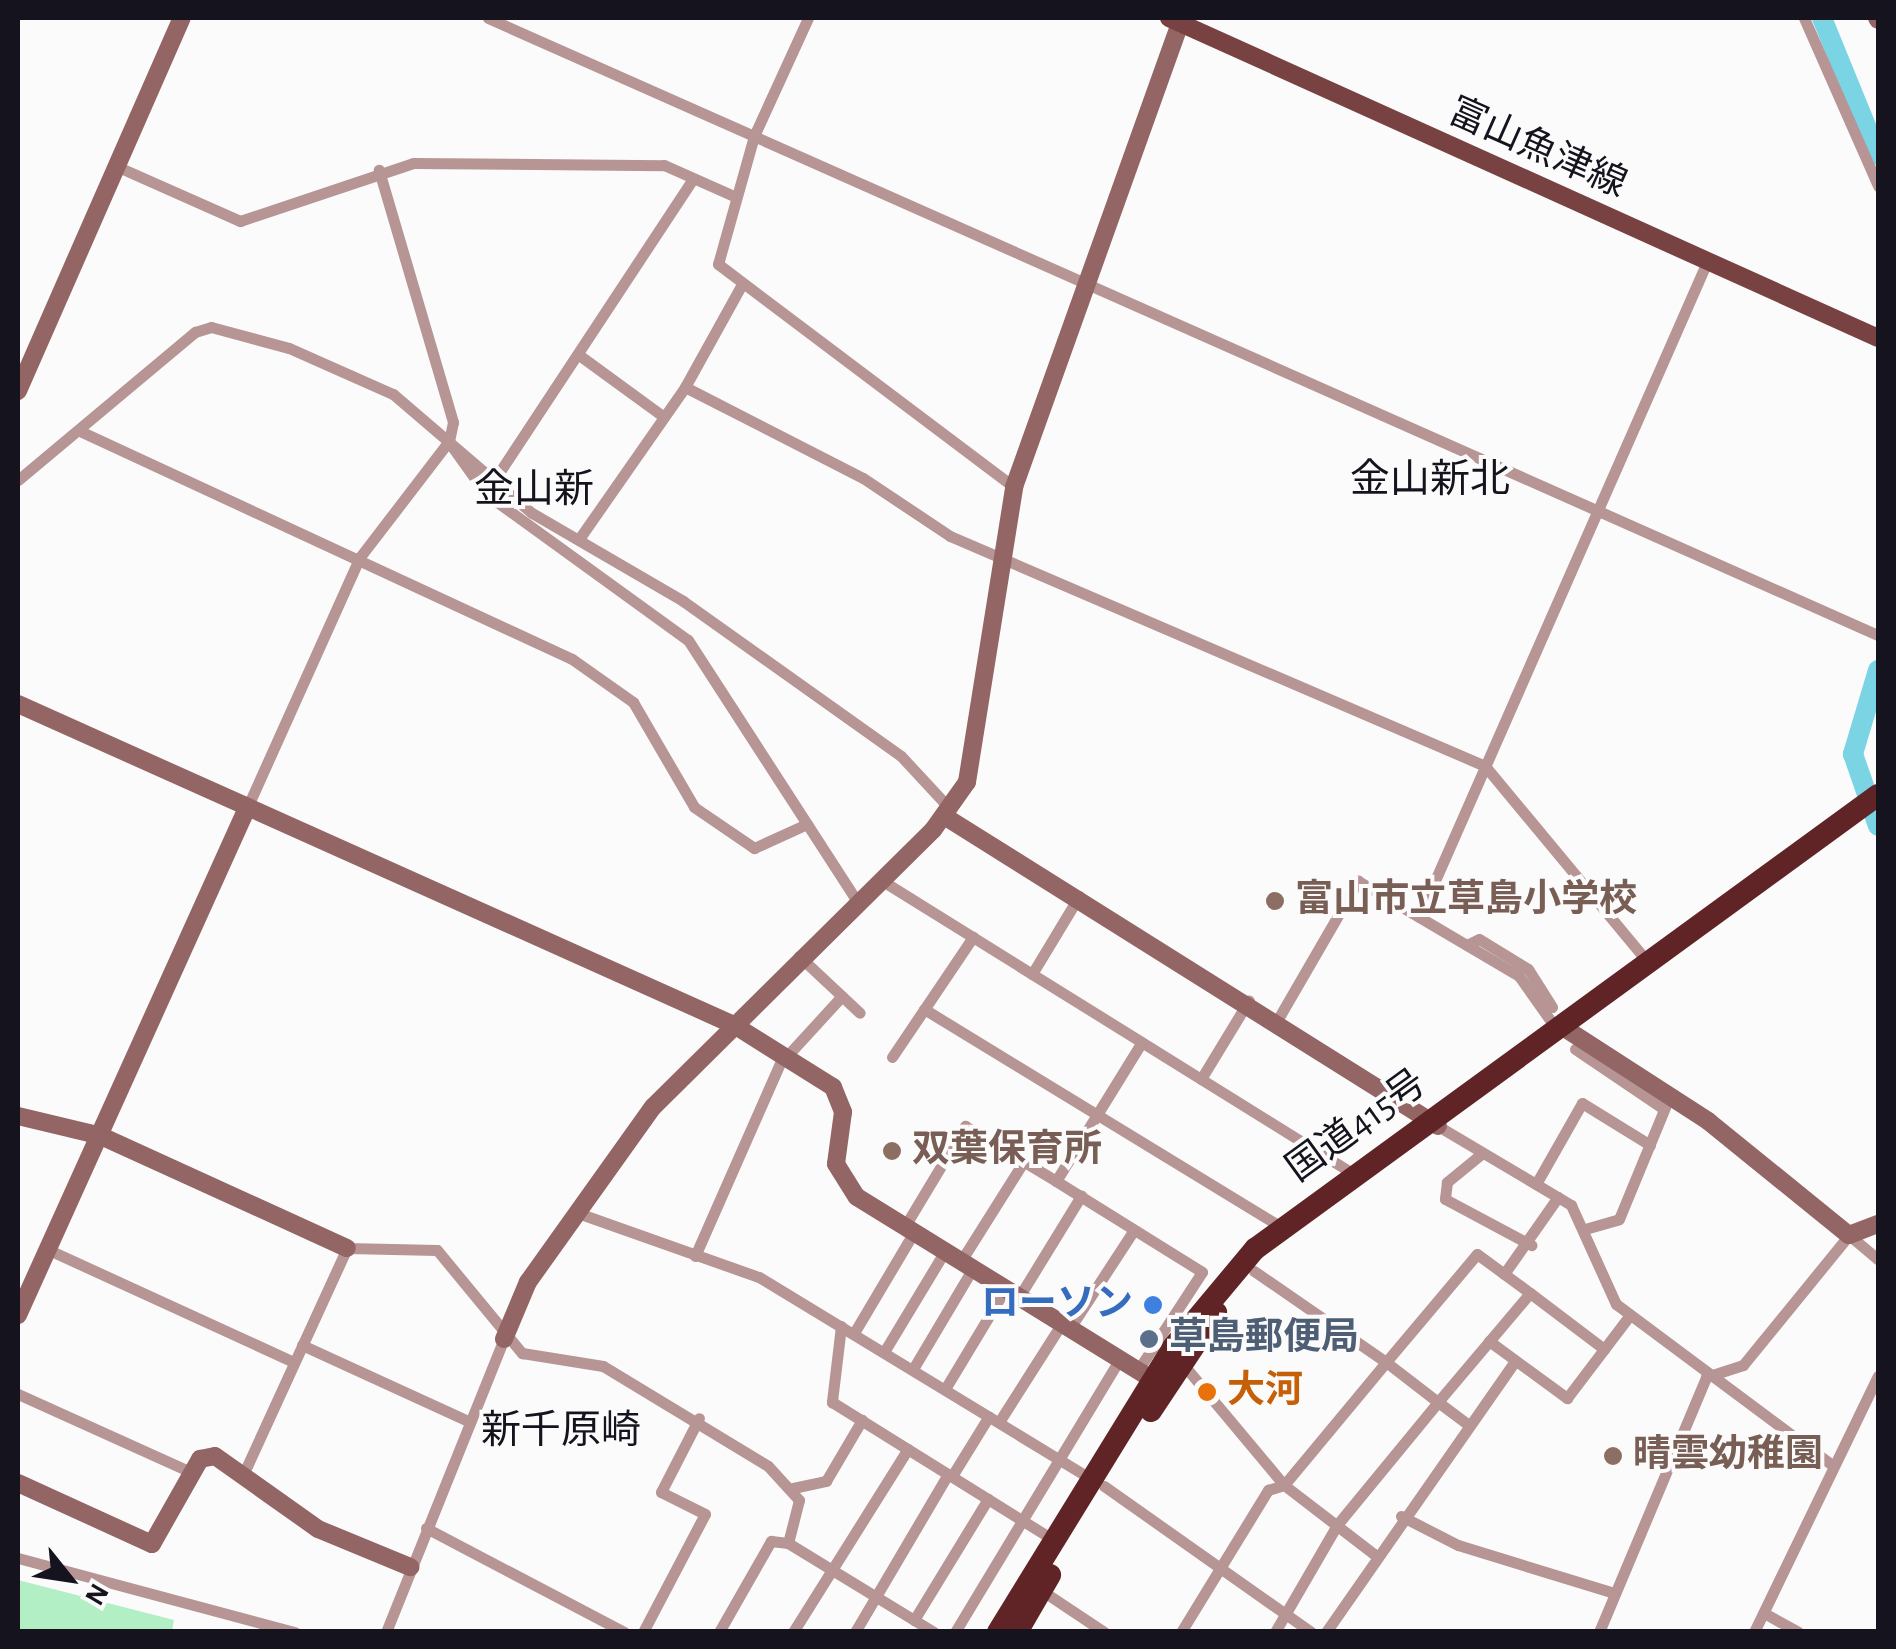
<!DOCTYPE html>
<html>
<head>
<meta charset="utf-8">
<style>
  body { margin:0 }
  #map { position:relative; width:1896px; height:1649px; overflow:hidden; background:#fbfbfb; font-family:"Alegreya Sans","Noto Sans JP",sans-serif }
  div>[style] { position:absolute }
  .green>* { inset:0; background:#b3efc5 }
  .river>* { height:20px; margin:-10px; padding:0 10px; transform-origin:10px; border-radius:10px; background:#7ad4e4 }
  .street>* { height:11px; margin:-5.5px; padding:0 5.5px; transform-origin:5.5px; border-radius:5.5px; background:#b69594 }
  .secondary>* { height:18px; margin:-9px; padding:0 9px; transform-origin:9px; border-radius:9px; background:#936564 }
  .primary>* { height:18px; margin:-9px; padding:0 9px; transform-origin:9px; border-radius:9px; background:#794242 }
  .highway>* { height:22px; margin:-11px; padding:0 11px; transform-origin:11px; border-radius:11px; background:#612426 }
  .dots>* { width:28px; height:28px; translate:-50% -50%; box-sizing:border-box; border:5px solid #fbfbfb; border-radius:50% }
  span { translate:-50% -50%; white-space:nowrap; text-align:center; line-height:1.15; -webkit-text-stroke:8px #fbfbfb; paint-order:stroke }
  .street-label { font-size:38px; color:#15141e }
  .education-label { font-size:38px; color:#785e54; font-weight:700 }
  .left { translate:0 -50%; text-align:left }
  .shop-label { font-size:38px; color:#366cbe; font-weight:700 }
  .right { translate:-100% -50%; text-align:right }
  .service-label { font-size:38px; color:#4e5e75; font-weight:700 }
  .food-label { font-size:38px; color:#c56008; font-weight:700 }
  .neighbourhood-label { font-size:40px; color:#15141e }
  .frame { position:absolute; inset:0; border:20px solid #15141e; pointer-events:none }
  .north { position:absolute; left:20px; top:1529px; width:100px; height:100px; -webkit-text-stroke:8px #fbfbfb; paint-order:stroke; rotate:120deg; font-size:28px; font-weight:700; line-height:40px; text-align:center; color:#15141e }
  .north::after { content:''; display:block; margin:auto; width:35px; height:45px; background:#15141e; clip-path:polygon(50% 0,100% 100%,50% 72%,0 100%) }
</style>
</head>
<body>
<div id="map">
  <div class="green">
    <div style="clip-path:polygon(18px 1580px,174px 1620px,172px 1631px,18px 1631px)"></div>
  </div>
  <div class="river">
    <div style="left:1822px;top:18px;width:148px;rotate:67.8deg"></div>
    <div style="left:1878px;top:670px;width:88px;rotate:106.6deg"></div>
    <div style="left:1853px;top:754px;width:76px;rotate:70.9deg"></div>
  </div>
  <div class="street">
    <div style="left:488px;top:18px;width:1521px;rotate:23.94deg"></div>
    <div style="left:808px;top:18px;width:130px;rotate:114.6deg"></div>
    <div style="left:754px;top:136px;width:133px;rotate:105.7deg"></div>
    <div style="left:718px;top:264px;width:371px;rotate:37deg"></div>
    <div style="left:1804px;top:18px;width:184px;rotate:66.2deg"></div>
    <div style="left:116px;top:166px;width:136px;rotate:23.9deg"></div>
    <div style="left:240px;top:221px;width:182px;rotate:-18.5deg"></div>
    <div style="left:413px;top:163px;width:251px;rotate:0.5deg"></div>
    <div style="left:664px;top:165px;width:77px;rotate:23.9deg"></div>
    <div style="left:579px;top:355px;width:105px;rotate:36.1deg"></div>
    <div style="left:685px;top:387px;width:200px;rotate:27.1deg"></div>
    <div style="left:863px;top:478px;width:105px;rotate:33.7deg"></div>
    <div style="left:950px;top:536px;width:582px;rotate:23.26deg"></div>
    <div style="left:1485px;top:766px;width:254px;rotate:50.3deg"></div>
    <div style="left:82px;top:432px;width:540px;rotate:24.86deg"></div>
    <div style="left:572px;top:659px;width:75px;rotate:35.2deg"></div>
    <div style="left:633px;top:702px;width:121px;rotate:59.8deg"></div>
    <div style="left:694px;top:807px;width:73px;rotate:34.3deg"></div>
    <div style="left:754px;top:848px;width:58px;rotate:-24.4deg"></div>
    <div style="left:451px;top:445px;width:60px;rotate:54.5deg"></div>
    <div style="left:486px;top:494px;width:249px;rotate:35.9deg"></div>
    <div style="left:688px;top:640px;width:311px;rotate:57.1deg"></div>
    <div style="left:18px;top:480px;width:231px;rotate:-39.9deg"></div>
    <div style="left:195px;top:332px;width:17px;rotate:-17deg"></div>
    <div style="left:211px;top:327px;width:81px;rotate:15.1deg"></div>
    <div style="left:289px;top:348px;width:114px;rotate:23.9deg"></div>
    <div style="left:393px;top:394px;width:183px;rotate:40.6deg"></div>
    <div style="left:532px;top:513px;width:175px;rotate:30.2deg"></div>
    <div style="left:683px;top:601px;width:267px;rotate:35.4deg"></div>
    <div style="left:901px;top:756px;width:72px;rotate:47.2deg"></div>
    <div style="left:493px;top:482px;width:363px;rotate:-56.6deg"></div>
    <div style="left:579px;top:539px;width:185px;rotate:-55.1deg"></div>
    <div style="left:685px;top:387px;width:115px;rotate:-61deg"></div>
    <div style="left:247px;top:808px;width:275px;rotate:-65.8deg"></div>
    <div style="left:360px;top:557px;width:146px;rotate:-52.5deg"></div>
    <div style="left:449px;top:441px;width:19px;rotate:-78deg"></div>
    <div style="left:453px;top:422px;width:263px;rotate:-106.4deg"></div>
    <div style="left:881px;top:880px;width:555px;rotate:31.88deg"></div>
    <div style="left:1419px;top:917px;width:716px;rotate:-66.27deg"></div>
    <div style="left:1467px;top:945px;width:13px;rotate:-27deg"></div>
    <div style="left:1479px;top:939px;width:57px;rotate:31.5deg"></div>
    <div style="left:1528px;top:969px;width:45px;rotate:57.7deg"></div>
    <div style="left:799px;top:956px;width:83px;rotate:43.1deg"></div>
    <div style="left:1032px;top:974px;width:91px;rotate:-58.9deg"></div>
    <div style="left:924px;top:1009px;width:418px;rotate:31.4deg"></div>
    <div style="left:1278px;top:1019px;width:160px;rotate:-59.9deg"></div>
    <div style="left:1358px;top:881px;width:187px;rotate:30.5deg"></div>
    <div style="left:1519px;top:976px;width:62px;rotate:54.8deg"></div>
    <div style="left:1575px;top:1049px;width:107px;rotate:34deg"></div>
    <div style="left:787px;top:1056px;width:81px;rotate:-47.5deg"></div>
    <div style="left:892px;top:1057px;width:145px;rotate:-56deg"></div>
    <div style="left:1201px;top:1079px;width:92px;rotate:-58.7deg"></div>
    <div style="left:1438px;top:1126px;width:155px;rotate:30.7deg"></div>
    <div style="left:1571px;top:1205px;width:109px;rotate:65.6deg"></div>
    <div style="left:1616px;top:1304px;width:271px;rotate:36.7deg"></div>
    <div style="left:1480px;top:1155px;width:43px;rotate:140.7deg"></div>
    <div style="left:1447px;top:1182px;width:17px;rotate:97deg"></div>
    <div style="left:1445px;top:1199px;width:98px;rotate:28.1deg"></div>
    <div style="left:1056px;top:1181px;width:163px;rotate:-58.3deg"></div>
    <div style="left:1536px;top:1184px;width:93px;rotate:-60.4deg"></div>
    <div style="left:1582px;top:1103px;width:80px;rotate:31.7deg"></div>
    <div style="left:575px;top:1212px;width:195px;rotate:19.5deg"></div>
    <div style="left:759px;top:1277px;width:389px;rotate:31.3deg"></div>
    <div style="left:905px;top:1226px;width:117px;rotate:-59deg"></div>
    <div style="left:965px;top:1126px;width:106px;rotate:31.1deg"></div>
    <div style="left:1056px;top:1181px;width:172px;rotate:31.9deg"></div>
    <div style="left:1202px;top:1272px;width:117px;rotate:123.1deg"></div>
    <div style="left:1585px;top:1229px;width:35px;rotate:-16deg"></div>
    <div style="left:1619px;top:1219px;width:134px;rotate:-67.6deg"></div>
    <div style="left:49px;top:1250px;width:269px;rotate:24.6deg"></div>
    <div style="left:695px;top:1256px;width:221px;rotate:-66.2deg"></div>
    <div style="left:961px;top:1261px;width:118px;rotate:-57.8deg"></div>
    <div style="left:1254px;top:1271px;width:160px;rotate:34.6deg"></div>
    <div style="left:1386px;top:1362px;width:141px;rotate:-49.9deg"></div>
    <div style="left:1477px;top:1254px;width:66px;rotate:36.3deg"></div>
    <div style="left:1530px;top:1293px;width:143px;rotate:130.2deg"></div>
    <div style="left:1438px;top:1402px;width:39px;rotate:37deg"></div>
    <div style="left:1504px;top:1274px;width:94px;rotate:-55deg"></div>
    <div style="left:1530px;top:1293px;width:93px;rotate:37.1deg"></div>
    <div style="left:1019px;top:1297px;width:119px;rotate:-58.5deg"></div>
    <div style="left:841px;top:1326px;width:77px;rotate:96.8deg"></div>
    <div style="left:832px;top:1402px;width:261px;rotate:31.9deg"></div>
    <div style="left:1070px;top:1328px;width:117px;rotate:-56.9deg"></div>
    <div style="left:854px;top:1333px;width:117px;rotate:-59.3deg"></div>
    <div style="left:1489px;top:1341px;width:97px;rotate:36.2deg"></div>
    <div style="left:1567px;top:1398px;width:104px;rotate:-52.8deg"></div>
    <div style="left:302px;top:1345px;width:185px;rotate:24.6deg"></div>
    <div style="left:884px;top:1352px;width:118px;rotate:-58.9deg"></div>
    <div style="left:1182px;top:1363px;width:159px;rotate:50.1deg"></div>
    <div style="left:1284px;top:1485px;width:113px;rotate:37.5deg"></div>
    <div style="left:913px;top:1369px;width:117px;rotate:-59.3deg"></div>
    <div style="left:1706px;top:1377px;width:39px;rotate:-18deg"></div>
    <div style="left:1743px;top:1365px;width:168px;rotate:-50.8deg"></div>
    <div style="left:1849px;top:1235px;width:38px;rotate:40deg"></div>
    <div style="left:945px;top:1389px;width:118px;rotate:-58.9deg"></div>
    <div style="left:18px;top:1394px;width:192px;rotate:24.3deg"></div>
    <div style="left:999px;top:1422px;width:117px;rotate:-57.5deg"></div>
    <div style="left:243px;top:1475px;width:250px;rotate:-65.4deg"></div>
    <div style="left:347px;top:1248px;width:90px;rotate:1.3deg"></div>
    <div style="left:437px;top:1250px;width:134px;rotate:50.5deg"></div>
    <div style="left:522px;top:1353px;width:82px;rotate:9.1deg"></div>
    <div style="left:603px;top:1366px;width:193px;rotate:31.2deg"></div>
    <div style="left:768px;top:1466px;width:46px;rotate:47.6deg"></div>
    <div style="left:799px;top:1500px;width:44px;rotate:104.3deg"></div>
    <div style="left:788px;top:1543px;width:171px;rotate:31.4deg"></div>
    <div style="left:952px;top:1476px;width:70px;rotate:-58.3deg"></div>
    <div style="left:1104px;top:1486px;width:253px;rotate:35.2deg"></div>
    <div style="left:793px;top:1488px;width:34px;rotate:-12deg"></div>
    <div style="left:826px;top:1481px;width:71px;rotate:-59.5deg"></div>
    <div style="left:1401px;top:1516px;width:64px;rotate:27deg"></div>
    <div style="left:1458px;top:1545px;width:160px;rotate:17.1deg"></div>
    <div style="left:426px;top:1528px;width:224px;rotate:27.7deg"></div>
    <div style="left:18px;top:1558px;width:287px;rotate:15deg"></div>
    <div style="left:1041px;top:1590px;width:76px;rotate:33.7deg"></div>
    <div style="left:1764px;top:1613px;width:39px;rotate:29deg"></div>
    <div style="left:914px;top:1620px;width:142px;rotate:-58.6deg"></div>
    <div style="left:386px;top:1632px;width:316px;rotate:-68.1deg"></div>
    <div style="left:643px;top:1632px;width:133px;rotate:-62.3deg"></div>
    <div style="left:705px;top:1514px;width:49px;rotate:-153.4deg"></div>
    <div style="left:661px;top:1492px;width:83px;rotate:-62.8deg"></div>
    <div style="left:719px;top:1632px;width:105px;rotate:-60.3deg"></div>
    <div style="left:771px;top:1541px;width:17px;rotate:7deg"></div>
    <div style="left:793px;top:1632px;width:216px;rotate:-57.9deg"></div>
    <div style="left:855px;top:1632px;width:183px;rotate:-59.5deg"></div>
    <div style="left:955px;top:1632px;width:320px;rotate:-58.9deg"></div>
    <div style="left:1181px;top:1632px;width:167px;rotate:-58.5deg"></div>
    <div style="left:1268px;top:1490px;width:17px;rotate:-17deg"></div>
    <div style="left:1284px;top:1485px;width:160px;rotate:-50.3deg"></div>
    <div style="left:1386px;top:1362px;width:66px;rotate:37.6deg"></div>
    <div style="left:1438px;top:1402px;width:159px;rotate:129.4deg"></div>
    <div style="left:1337px;top:1525px;width:124px;rotate:120.1deg"></div>
    <div style="left:1326px;top:1632px;width:328px;rotate:-55.1deg"></div>
    <div style="left:1599px;top:1632px;width:277px;rotate:-67.2deg"></div>
    <div style="left:1754px;top:1632px;width:284px;rotate:-64.2deg"></div>
  </div>
  <div class="secondary">
    <div style="left:1877px;top:18px;width:2px;rotate:63deg"></div>
    <div style="left:18px;top:391px;width:407px;rotate:-66.3deg"></div>
    <div style="left:18px;top:704px;width:785px;rotate:24.15deg"></div>
    <div style="left:734px;top:1025px;width:117px;rotate:32.1deg"></div>
    <div style="left:833px;top:1087px;width:27px;rotate:68deg"></div>
    <div style="left:843px;top:1112px;width:52px;rotate:97.7deg"></div>
    <div style="left:836px;top:1164px;width:39px;rotate:58deg"></div>
    <div style="left:857px;top:1197px;width:357px;rotate:31.7deg"></div>
    <div style="left:944px;top:816px;width:583px;rotate:32.11deg"></div>
    <div style="left:1569px;top:1031px;width:166px;rotate:32.9deg"></div>
    <div style="left:1708px;top:1121px;width:181px;rotate:39deg"></div>
    <div style="left:1849px;top:1235px;width:31px;rotate:-21deg"></div>
    <div style="left:18px;top:1116px;width:85px;rotate:13.5deg"></div>
    <div style="left:101px;top:1136px;width:270px;rotate:24.5deg"></div>
    <div style="left:18px;top:1315px;width:556px;rotate:-65.69deg"></div>
    <div style="left:504px;top:1339px;width:62px;rotate:-67.2deg"></div>
    <div style="left:528px;top:1282px;width:215px;rotate:-54.5deg"></div>
    <div style="left:653px;top:1107px;width:394px;rotate:-44.7deg"></div>
    <div style="left:933px;top:830px;width:59px;rotate:-54.7deg"></div>
    <div style="left:967px;top:782px;width:299px;rotate:-80.9deg"></div>
    <div style="left:1014px;top:487px;width:498px;rotate:-70.3deg"></div>
    <div style="left:18px;top:1483px;width:147px;rotate:24.5deg"></div>
    <div style="left:152px;top:1544px;width:98px;rotate:-60.5deg"></div>
    <div style="left:200px;top:1459px;width:15px;rotate:-11deg"></div>
    <div style="left:215px;top:1456px;width:126px;rotate:35.3deg"></div>
    <div style="left:318px;top:1529px;width:100px;rotate:22.4deg"></div>
  </div>
  <div class="primary">
    <div style="left:1169px;top:18px;width:778px;rotate:24.29deg"></div>
  </div>
  <div class="highway">
    <div style="left:1151px;top:1411px;width:118px;rotate:-56.4deg"></div>
    <div style="left:998px;top:1632px;width:334px;rotate:-58.4deg"></div>
    <div style="left:1173px;top:1347px;width:128px;rotate:-50.1deg"></div>
    <div style="left:1255px;top:1249px;width:771px;rotate:-36.08deg"></div>
    <div style="left:1017px;top:1632px;width:66px;rotate:-59.9deg"></div>
  </div>
  <div class="dots">
    <div style="left:1275px;top:901px;background:#8d6e63"></div>
    <div style="left:892px;top:1151px;background:#8d6e63"></div>
    <div style="left:1153px;top:1305px;background:#3f7fe0"></div>
    <div style="left:1149px;top:1339px;background:#5c6f8a"></div>
    <div style="left:1207px;top:1392px;background:#e8710a"></div>
    <div style="left:1613px;top:1456px;background:#8d6e63"></div>
  </div>
  <div class="street-label">
    <span style="left:1537px;top:149px;rotate:24deg">富山魚津線</span>
    <span style="left:1357px;top:1127px;rotate:-36deg">国道415号</span>
  </div>
  <div class="education-label">
    <span class="left" style="left:1295px;top:901px">富山市立草島小学校</span>
    <span class="left" style="left:912px;top:1151px">双葉保育所</span>
    <span class="left" style="left:1633px;top:1456px">晴雲幼稚園</span>
  </div>
  <div class="shop-label">
    <span class="right" style="left:1133px;top:1305px">ローソン</span>
  </div>
  <div class="service-label">
    <span class="left" style="left:1169px;top:1339px">草島郵便局</span>
  </div>
  <div class="food-label">
    <span class="left" style="left:1227px;top:1392px">大河</span>
  </div>
  <div class="neighbourhood-label">
    <span style="left:1430px;top:480px">金山新北</span>
    <span style="left:534px;top:490px">金山新</span>
    <span style="left:561px;top:1431px">新千原崎</span>
  </div>
  <div class="frame"></div>
  <div class="north">N</div>
</div>
</body>
</html>
